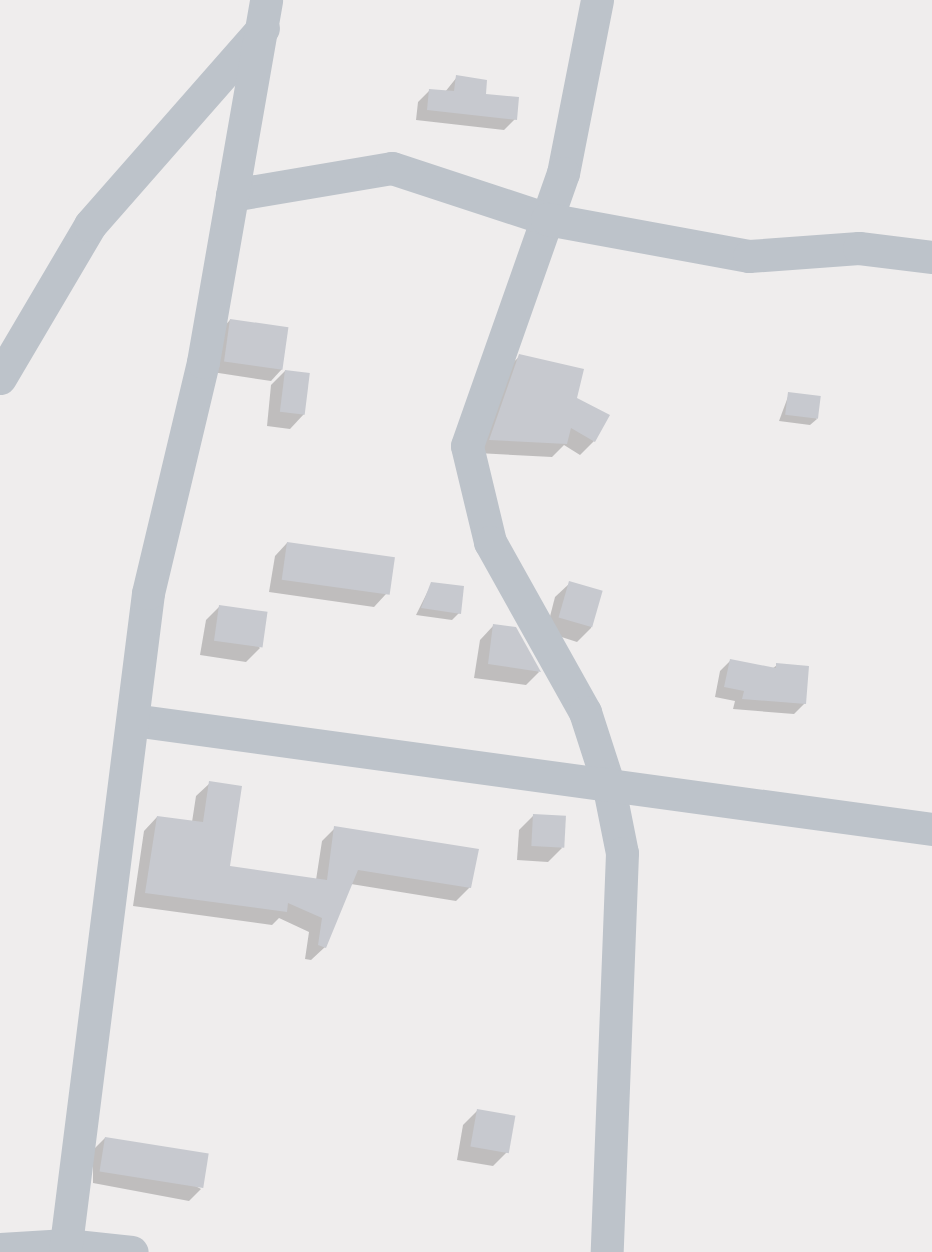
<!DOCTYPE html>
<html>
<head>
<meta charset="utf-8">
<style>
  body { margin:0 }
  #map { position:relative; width:932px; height:1252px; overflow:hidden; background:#efeded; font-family:"Golos Text",sans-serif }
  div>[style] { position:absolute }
  .shadow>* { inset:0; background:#0003 }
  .building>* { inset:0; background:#c7c9cf; transform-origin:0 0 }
  .minor>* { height:33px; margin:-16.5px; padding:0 16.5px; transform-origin:16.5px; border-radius:16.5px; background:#bdc3ca }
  span { translate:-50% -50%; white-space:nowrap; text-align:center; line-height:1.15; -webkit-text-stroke:5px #fff; paint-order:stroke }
</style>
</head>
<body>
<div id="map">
  <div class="shadow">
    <div style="clip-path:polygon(457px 77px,484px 95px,515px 119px,504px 130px,416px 120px,418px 102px,429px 91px,445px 92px)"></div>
    <div style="clip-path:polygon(230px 320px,282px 369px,271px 381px,212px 372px,219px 332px)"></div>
    <div style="clip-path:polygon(520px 356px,575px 399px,594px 441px,580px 455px,564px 445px,552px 457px,477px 453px,506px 369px)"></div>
    <div style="clip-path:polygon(285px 371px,304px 414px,290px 429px,267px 426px,271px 385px)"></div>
    <div style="clip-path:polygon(789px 394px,817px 419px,810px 425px,779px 421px)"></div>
    <div style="clip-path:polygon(287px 543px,386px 594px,374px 607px,269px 592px,275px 556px)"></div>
    <div style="clip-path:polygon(432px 583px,459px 613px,452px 620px,416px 615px)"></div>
    <div style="clip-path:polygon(570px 583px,601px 592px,591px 628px,577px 642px,546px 632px,555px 597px)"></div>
    <div style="clip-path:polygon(220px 606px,260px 648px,246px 662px,200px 655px,206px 620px)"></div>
    <div style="clip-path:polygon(494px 625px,539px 672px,526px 685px,474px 678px,480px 640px)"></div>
    <div style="clip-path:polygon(731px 660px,772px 669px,777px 665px,805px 703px,794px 714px,733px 709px,735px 701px,715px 697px,720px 671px)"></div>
    <div style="clip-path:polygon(210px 783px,228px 868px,316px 880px,322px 841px,335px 828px,470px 887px,456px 901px,351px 884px,325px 947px,311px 960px,305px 959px,309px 932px,279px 918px,272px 925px,133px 906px,144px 831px,157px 817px,192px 822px,196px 796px)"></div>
    <div style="clip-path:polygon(533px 816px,562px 848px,548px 862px,517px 860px,519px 830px)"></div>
    <div style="clip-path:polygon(477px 1111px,507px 1152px,493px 1166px,457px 1160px,463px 1125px)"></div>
    <div style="clip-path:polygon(105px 1138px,201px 1189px,189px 1201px,93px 1183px,93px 1150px)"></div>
  </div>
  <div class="building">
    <div style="clip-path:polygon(456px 75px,487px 80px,486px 94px,519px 97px,517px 120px,427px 110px,429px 89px,454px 91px)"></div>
    <div style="left:230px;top:319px;width:59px;height:43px;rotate:8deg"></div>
    <div style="clip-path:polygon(519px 354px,584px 369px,577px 398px,610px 415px,595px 442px,571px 428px,567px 444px,489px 440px)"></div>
    <div style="left:285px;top:370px;width:25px;height:42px;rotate:7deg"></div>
    <div style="left:788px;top:392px;width:33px;height:23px;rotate:7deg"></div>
    <div style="left:287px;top:542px;width:109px;height:38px;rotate:8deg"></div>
    <div style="left:569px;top:581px;width:35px;height:38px;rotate:16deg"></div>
    <div style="clip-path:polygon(431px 582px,464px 586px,461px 614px,421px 608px)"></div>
    <div style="left:219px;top:605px;width:49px;height:36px;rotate:8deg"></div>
    <div style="clip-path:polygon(493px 624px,516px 627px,541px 672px,488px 664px)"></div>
    <div style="clip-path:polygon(730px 659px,776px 668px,776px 663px,809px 666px,806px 704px,742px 699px,744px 691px,724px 687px)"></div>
    <div style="clip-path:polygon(209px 781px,242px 786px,230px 866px,327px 880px,334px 826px,479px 849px,471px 888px,358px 870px,326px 948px,318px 945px,322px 918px,288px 903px,287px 912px,145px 893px,157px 816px,203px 822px)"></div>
    <div style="left:533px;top:814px;width:33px;height:32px;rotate:3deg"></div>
    <div style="left:477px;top:1109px;width:39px;height:38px;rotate:10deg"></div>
    <div style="left:105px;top:1137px;width:105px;height:35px;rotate:9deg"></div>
  </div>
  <div class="minor">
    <div style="left:597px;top:0;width:176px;rotate:101.1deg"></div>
    <div style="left:563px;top:173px;width:289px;rotate:109.4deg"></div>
    <div style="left:467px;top:446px;width:99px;rotate:76.5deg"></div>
    <div style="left:490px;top:542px;width:195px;rotate:60.8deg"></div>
    <div style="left:585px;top:712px;width:75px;rotate:72.1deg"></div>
    <div style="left:608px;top:783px;width:71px;rotate:78.7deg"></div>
    <div style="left:622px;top:853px;width:399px;rotate:92.2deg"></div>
    <div style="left:232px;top:195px;width:162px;rotate:-9.6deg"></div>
    <div style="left:392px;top:168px;width:163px;rotate:18.2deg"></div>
    <div style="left:547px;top:219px;width:205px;rotate:10.4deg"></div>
    <div style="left:749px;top:256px;width:110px;rotate:-4.2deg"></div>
    <div style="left:859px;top:248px;width:74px;rotate:7deg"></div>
    <div style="left:0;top:378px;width:178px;rotate:-59.5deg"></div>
    <div style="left:90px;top:225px;width:262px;rotate:-48.7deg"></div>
    <div style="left:133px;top:720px;width:806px;rotate:7.77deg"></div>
    <div style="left:0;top:1249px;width:66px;rotate:-3.5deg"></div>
    <div style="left:66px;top:1245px;width:66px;rotate:6.1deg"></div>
    <div style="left:65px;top:1252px;width:664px;rotate:-82.82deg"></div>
    <div style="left:148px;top:593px;width:237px;rotate:-76.6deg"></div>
    <div style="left:203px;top:362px;width:367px;rotate:-80.1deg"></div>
  </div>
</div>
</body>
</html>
